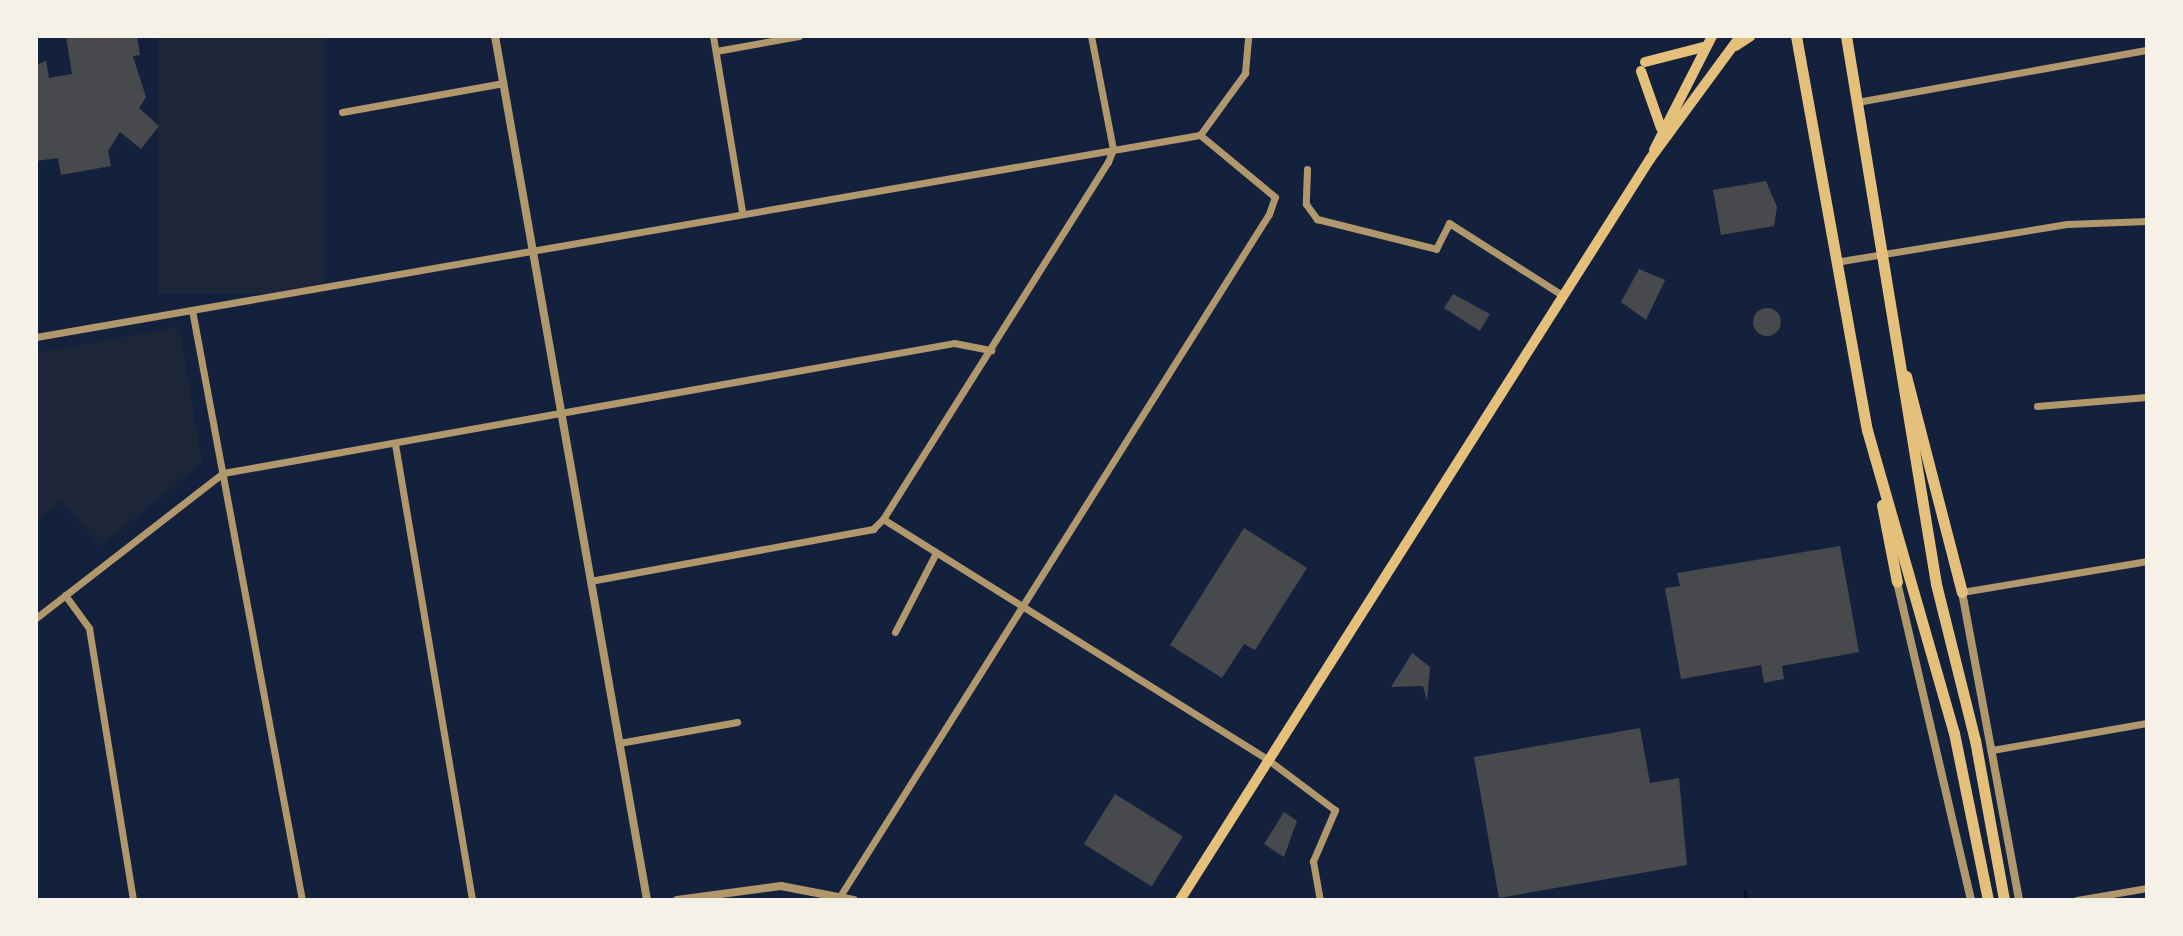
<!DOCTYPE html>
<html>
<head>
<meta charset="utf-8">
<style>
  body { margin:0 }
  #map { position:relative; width:2183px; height:936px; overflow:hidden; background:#14213d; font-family:"Varela Round",sans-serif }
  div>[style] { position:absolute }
  .green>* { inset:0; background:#1d2539; transform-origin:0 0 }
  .stream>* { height:3px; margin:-1.5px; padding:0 1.5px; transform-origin:1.5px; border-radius:1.5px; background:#0b132b }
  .building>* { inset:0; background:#48494c; transform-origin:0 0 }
  .round { border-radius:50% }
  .minor>* { height:7px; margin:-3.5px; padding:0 3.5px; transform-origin:3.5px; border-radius:3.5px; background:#b1986c }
  .tertiary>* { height:8px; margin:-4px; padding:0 4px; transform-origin:4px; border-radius:4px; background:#b1986c }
  .primary>* { height:10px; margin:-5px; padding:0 5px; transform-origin:5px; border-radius:5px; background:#e5c07b }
  .trunk>* { height:11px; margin:-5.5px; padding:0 5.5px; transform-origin:5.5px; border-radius:5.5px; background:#e5c07b }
  span { translate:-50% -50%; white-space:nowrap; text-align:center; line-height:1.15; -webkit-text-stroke:6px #f6f1e7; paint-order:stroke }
  .frame { position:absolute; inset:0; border:38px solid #f6f1e7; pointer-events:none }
</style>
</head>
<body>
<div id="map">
  <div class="green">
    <div style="left:158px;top:36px;width:166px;height:258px"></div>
    <div style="clip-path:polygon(179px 327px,202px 463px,100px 546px,62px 501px,36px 522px,36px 353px)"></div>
  </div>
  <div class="stream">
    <div style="left:1745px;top:890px;width:10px;rotate:90deg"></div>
  </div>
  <div class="building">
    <div style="clip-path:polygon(66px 36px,137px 36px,140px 55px,133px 56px,146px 97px,139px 108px,159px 126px,141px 149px,120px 132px,108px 151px,111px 166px,61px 175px,58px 158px,36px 161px,36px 65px,46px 61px,49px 78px,72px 74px)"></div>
    <div style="clip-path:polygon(1766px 181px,1777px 207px,1774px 226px,1721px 235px,1713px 190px)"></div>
    <div style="clip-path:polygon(1639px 269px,1665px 280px,1646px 320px,1621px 302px)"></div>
    <div style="clip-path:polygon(1453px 294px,1490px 314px,1480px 331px,1444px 308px)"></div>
    <div class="round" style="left:1753px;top:308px;width:28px;height:28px"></div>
    <div style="clip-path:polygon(1244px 528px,1307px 568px,1255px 650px,1244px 644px,1222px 678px,1170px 645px)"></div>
    <div style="clip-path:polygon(1840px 546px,1859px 652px,1782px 666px,1784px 679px,1764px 683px,1761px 665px,1681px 679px,1665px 588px,1680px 586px,1677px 573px)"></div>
    <div style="clip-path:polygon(1412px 653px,1430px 667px,1427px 701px,1423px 686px,1391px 687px)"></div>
    <div style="clip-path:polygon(1640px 728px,1650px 783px,1679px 778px,1687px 865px,1499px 898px,1474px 757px)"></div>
    <div style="left:1115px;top:794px;width:80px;height:59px;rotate:32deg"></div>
    <div style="clip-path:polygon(1284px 812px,1297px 821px,1284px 857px,1264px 844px)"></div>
  </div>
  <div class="minor">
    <div style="left:713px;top:36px;width:177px;rotate:80.6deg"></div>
    <div style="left:716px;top:51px;width:84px;rotate:-10.2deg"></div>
    <div style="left:1857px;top:102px;width:295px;rotate:-10.2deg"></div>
    <div style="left:342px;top:112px;width:164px;rotate:-10.2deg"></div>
    <div style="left:1200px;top:135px;width:77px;rotate:-54deg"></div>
    <div style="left:1245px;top:73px;width:37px;rotate:-85deg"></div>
    <div style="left:1307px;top:169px;width:35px;rotate:92deg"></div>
    <div style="left:1306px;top:204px;width:19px;rotate:54deg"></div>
    <div style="left:1317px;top:219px;width:123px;rotate:14.1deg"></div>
    <div style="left:1436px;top:249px;width:29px;rotate:-63deg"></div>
    <div style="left:1449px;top:223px;width:134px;rotate:32.5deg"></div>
    <div style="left:1835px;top:262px;width:235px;rotate:-9.3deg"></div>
    <div style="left:2067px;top:224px;width:80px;rotate:-2.1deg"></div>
    <div style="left:192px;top:310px;width:600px;rotate:79.44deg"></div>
    <div style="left:36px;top:337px;width:1181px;rotate:-9.85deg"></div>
    <div style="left:2037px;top:406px;width:110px;rotate:-4.7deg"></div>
    <div style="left:395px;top:444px;width:462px;rotate:80.4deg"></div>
    <div style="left:883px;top:519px;width:453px;rotate:32deg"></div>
    <div style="left:1267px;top:759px;width:85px;rotate:36.9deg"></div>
    <div style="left:1335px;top:810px;width:56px;rotate:113.3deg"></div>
    <div style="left:1313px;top:861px;width:40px;rotate:80deg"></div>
    <div style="left:590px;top:581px;width:288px;rotate:-10.4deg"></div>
    <div style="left:873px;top:529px;width:14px;rotate:-45deg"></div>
    <div style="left:883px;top:519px;width:422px;rotate:-57.8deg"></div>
    <div style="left:1108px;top:162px;width:14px;rotate:-69deg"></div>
    <div style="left:1113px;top:149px;width:115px;rotate:-101deg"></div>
    <div style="left:1962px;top:592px;width:188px;rotate:-9.5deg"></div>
    <div style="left:65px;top:595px;width:41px;rotate:54deg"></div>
    <div style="left:89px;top:628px;width:276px;rotate:80.8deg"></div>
    <div style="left:36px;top:618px;width:237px;rotate:-37.8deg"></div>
    <div style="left:223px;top:473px;width:742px;rotate:-10.08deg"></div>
    <div style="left:954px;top:343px;width:38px;rotate:11deg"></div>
    <div style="left:895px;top:632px;width:89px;rotate:-62.6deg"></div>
    <div style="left:619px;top:743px;width:120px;rotate:-10.1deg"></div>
    <div style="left:1992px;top:750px;width:157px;rotate:-9.9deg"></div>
    <div style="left:842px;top:893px;width:802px;rotate:-57.84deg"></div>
    <div style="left:1269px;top:214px;width:18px;rotate:-71deg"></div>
    <div style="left:1275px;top:197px;width:97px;rotate:-140.4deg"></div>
    <div style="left:2077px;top:900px;width:71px;rotate:-9.7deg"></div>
  </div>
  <div class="tertiary">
    <div style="left:495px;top:36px;width:877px;rotate:80.02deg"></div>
    <div style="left:1897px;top:582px;width:326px;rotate:76.9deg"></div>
    <div style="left:1962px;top:592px;width:313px;rotate:79.5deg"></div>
    <div style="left:677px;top:900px;width:105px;rotate:-7.7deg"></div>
    <div style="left:781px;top:886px;width:74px;rotate:10.9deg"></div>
  </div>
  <div class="primary">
    <div style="left:1645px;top:62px;width:61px;rotate:-14.3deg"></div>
    <div style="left:1641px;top:71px;width:60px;rotate:70.7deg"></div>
    <div style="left:1654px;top:150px;width:128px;rotate:-63deg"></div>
    <div style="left:1180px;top:900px;width:877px;rotate:-57.61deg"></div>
    <div style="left:1650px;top:159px;width:150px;rotate:-53.7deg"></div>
  </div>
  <div class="trunk">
    <div style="left:1796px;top:36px;width:400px;rotate:79.8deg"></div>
    <div style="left:1867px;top:430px;width:315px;rotate:74deg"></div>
    <div style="left:1954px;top:733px;width:170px;rotate:78.5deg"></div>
    <div style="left:1846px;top:36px;width:555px;rotate:80.67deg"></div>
    <div style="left:1936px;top:584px;width:161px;rotate:76deg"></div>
    <div style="left:1975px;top:740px;width:163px;rotate:79.7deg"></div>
    <div style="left:1735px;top:45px;width:17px;rotate:-33deg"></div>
    <div style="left:1906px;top:376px;width:223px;rotate:75.5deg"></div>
    <div style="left:1882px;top:505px;width:78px;rotate:79deg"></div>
  </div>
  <div class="frame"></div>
</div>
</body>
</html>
